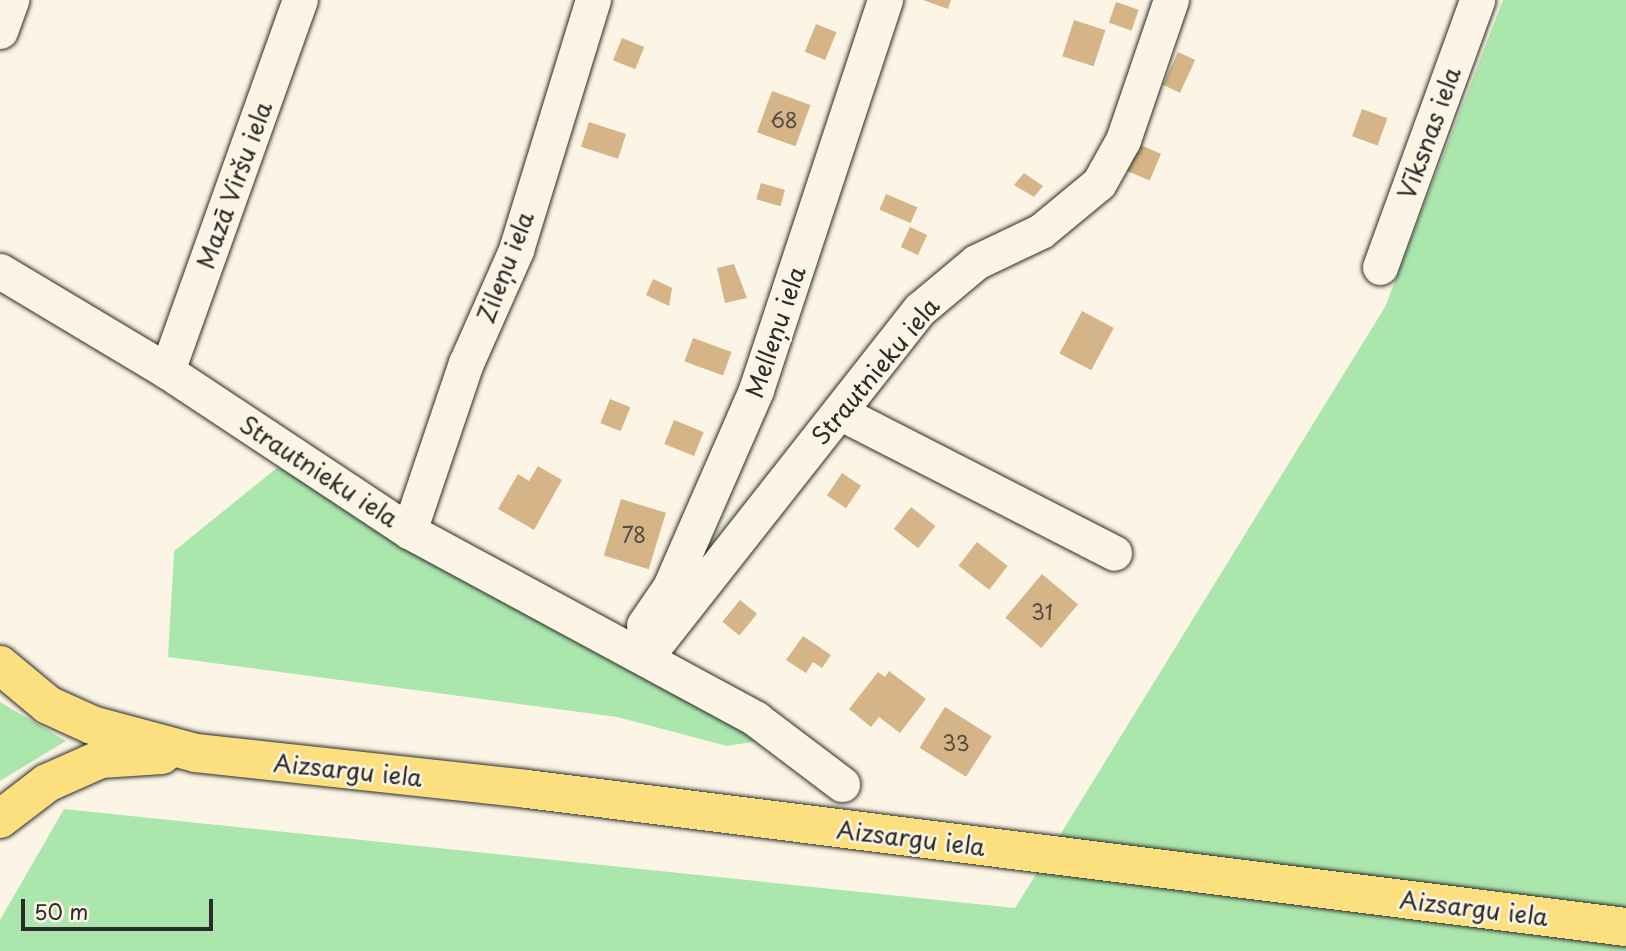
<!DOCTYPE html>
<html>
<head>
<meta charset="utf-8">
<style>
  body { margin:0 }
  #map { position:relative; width:1626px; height:951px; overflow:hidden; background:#fcf5e5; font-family:"Playpen Sans",sans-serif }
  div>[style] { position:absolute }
  .green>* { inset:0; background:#abe7ad }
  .building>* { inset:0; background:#d5b488; transform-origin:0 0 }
  .roads { filter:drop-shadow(0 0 2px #2b2b2b) drop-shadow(0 0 2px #2b2b2b) }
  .minor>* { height:35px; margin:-17.5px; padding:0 17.5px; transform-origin:17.5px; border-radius:17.5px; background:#fcf5e5 }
  .highway>* { height:38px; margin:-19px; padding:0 19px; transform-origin:19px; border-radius:19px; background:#fce080 }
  span { translate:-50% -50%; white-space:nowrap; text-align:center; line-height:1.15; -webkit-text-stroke:5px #fcf5e5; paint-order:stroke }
  .number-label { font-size:21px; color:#564d42 }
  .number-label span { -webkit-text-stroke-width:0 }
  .street-label { font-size:24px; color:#2b2b2b }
  .scale { position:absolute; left:21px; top:899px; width:192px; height:32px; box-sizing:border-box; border:4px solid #2b2b2b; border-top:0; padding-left:9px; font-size:21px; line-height:24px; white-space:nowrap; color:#2b2b2b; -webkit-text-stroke:5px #fcf5e5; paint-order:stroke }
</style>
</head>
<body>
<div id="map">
  <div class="green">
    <div style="clip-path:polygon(1503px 0,1626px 0,1626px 951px,0 951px,0 920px,64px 809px,1015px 908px,1385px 307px)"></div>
    <div style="clip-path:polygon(278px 467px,770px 739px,727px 746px,617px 717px,168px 657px,174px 551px)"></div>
    <div style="clip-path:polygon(0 702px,66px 741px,0 781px)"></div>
  </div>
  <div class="building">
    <div style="clip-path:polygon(923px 0,951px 0,948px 9px)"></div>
    <div style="left:1116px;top:2px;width:24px;height:22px;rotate:19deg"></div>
    <div style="left:1074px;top:20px;width:33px;height:38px;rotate:18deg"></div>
    <div style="left:816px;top:24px;width:22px;height:30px;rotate:22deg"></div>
    <div style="left:622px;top:38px;width:24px;height:24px;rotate:22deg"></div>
    <div style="left:1178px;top:52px;width:19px;height:36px;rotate:25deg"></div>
    <div style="left:772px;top:91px;width:41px;height:44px;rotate:20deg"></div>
    <div style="left:1362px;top:109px;width:27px;height:29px;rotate:20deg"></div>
    <div style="left:589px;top:122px;width:39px;height:26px;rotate:18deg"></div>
    <div style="left:1138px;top:144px;width:25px;height:29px;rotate:23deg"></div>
    <div style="clip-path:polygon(1024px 173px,1043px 186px,1034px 197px,1014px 185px)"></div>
    <div style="left:761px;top:183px;width:25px;height:17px;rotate:16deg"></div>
    <div style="left:886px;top:194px;width:34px;height:17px;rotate:23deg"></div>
    <div style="left:910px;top:227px;width:19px;height:22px;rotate:25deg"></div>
    <div style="clip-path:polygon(734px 264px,747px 298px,725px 303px,717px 268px)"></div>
    <div style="clip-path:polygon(653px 279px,672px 288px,669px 306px,646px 295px)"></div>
    <div style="left:1082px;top:311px;width:36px;height:48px;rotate:28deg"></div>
    <div style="left:693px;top:338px;width:41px;height:25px;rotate:20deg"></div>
    <div style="left:610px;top:399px;width:22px;height:26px;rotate:22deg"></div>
    <div style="left:674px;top:420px;width:32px;height:26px;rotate:22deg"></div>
    <div style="clip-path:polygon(538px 466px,562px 480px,534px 530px,498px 509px,518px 474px,529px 481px)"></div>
    <div style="left:842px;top:473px;width:23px;height:27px;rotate:34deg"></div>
    <div style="left:621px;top:499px;width:47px;height:59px;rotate:17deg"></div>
    <div style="left:911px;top:507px;width:31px;height:28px;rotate:38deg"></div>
    <div style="left:977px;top:542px;width:39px;height:30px;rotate:38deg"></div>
    <div style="left:1042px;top:574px;width:47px;height:57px;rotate:40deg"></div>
    <div style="left:740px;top:600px;width:22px;height:28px;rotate:39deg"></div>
    <div style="clip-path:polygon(803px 636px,831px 655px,822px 668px,813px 662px,806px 673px,786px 660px)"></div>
    <div style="clip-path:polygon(889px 671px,926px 699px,900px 733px,879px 717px,871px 727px,849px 709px,878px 672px,885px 677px)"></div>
    <div style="left:945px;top:707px;width:55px;height:48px;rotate:32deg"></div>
  </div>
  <div class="roads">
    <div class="minor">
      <div style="left:0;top:31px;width:33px;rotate:-70deg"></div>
      <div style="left:1380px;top:267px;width:284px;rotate:-70deg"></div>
      <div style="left:0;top:271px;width:195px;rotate:30.9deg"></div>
      <div style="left:167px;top:371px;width:290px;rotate:33.5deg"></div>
      <div style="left:409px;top:531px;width:395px;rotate:28.4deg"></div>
      <div style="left:756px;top:719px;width:108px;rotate:37.1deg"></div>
      <div style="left:167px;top:371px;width:394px;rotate:-70.3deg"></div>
      <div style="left:839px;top:412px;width:309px;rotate:27.1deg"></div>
      <div style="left:409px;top:531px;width:177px;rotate:-71.3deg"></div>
      <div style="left:466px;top:363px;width:124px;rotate:-66.1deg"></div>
      <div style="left:516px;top:250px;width:262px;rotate:-72.9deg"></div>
      <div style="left:644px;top:625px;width:46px;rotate:-55.6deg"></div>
      <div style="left:670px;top:587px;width:215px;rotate:-66.4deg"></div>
      <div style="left:756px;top:390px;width:411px;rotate:-71.7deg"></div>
      <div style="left:645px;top:658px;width:444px;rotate:-51.8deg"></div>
      <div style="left:920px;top:309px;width:73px;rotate:-40deg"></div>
      <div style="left:976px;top:262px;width:72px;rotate:-25.5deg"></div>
      <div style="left:1041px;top:231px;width:75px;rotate:-39.6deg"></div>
      <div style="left:1099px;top:183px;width:49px;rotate:-60.8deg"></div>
      <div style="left:1123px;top:140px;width:148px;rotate:-71.1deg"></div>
    </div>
    <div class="highway">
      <div style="left:0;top:665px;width:62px;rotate:39.8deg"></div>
      <div style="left:48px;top:705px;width:48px;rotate:24.4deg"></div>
      <div style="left:92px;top:725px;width:108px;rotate:15.1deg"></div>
      <div style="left:196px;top:753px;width:333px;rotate:6.2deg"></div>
      <div style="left:527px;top:789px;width:1108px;rotate:7.16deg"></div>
      <div style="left:0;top:819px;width:59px;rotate:-37.5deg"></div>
      <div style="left:47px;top:783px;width:59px;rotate:-24deg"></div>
      <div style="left:101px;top:759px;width:61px;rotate:-3.8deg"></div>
    </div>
  </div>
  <div class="number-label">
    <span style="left:784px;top:119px">68</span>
    <span style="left:634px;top:534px">78</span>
    <span style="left:1042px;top:611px">31</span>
    <span style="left:956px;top:742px">33</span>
  </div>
  <div class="street-label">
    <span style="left:1429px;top:133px;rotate:-70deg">Vīksnas iela</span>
    <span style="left:234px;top:185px;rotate:-70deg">Mazā Viršu iela</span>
    <span style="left:505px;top:267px;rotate:-69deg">Zileņu iela</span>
    <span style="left:775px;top:332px;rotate:-71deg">Melleņu iela</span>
    <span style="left:875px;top:371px;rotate:-50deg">Strautnieku iela</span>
    <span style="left:319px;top:471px;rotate:33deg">Strautnieku iela</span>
    <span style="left:348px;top:770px;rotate:6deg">Aizsargu iela</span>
    <span style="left:911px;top:838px;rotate:7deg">Aizsargu iela</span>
    <span style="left:1474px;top:908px;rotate:7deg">Aizsargu iela</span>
  </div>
  <div class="scale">50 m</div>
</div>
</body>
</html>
